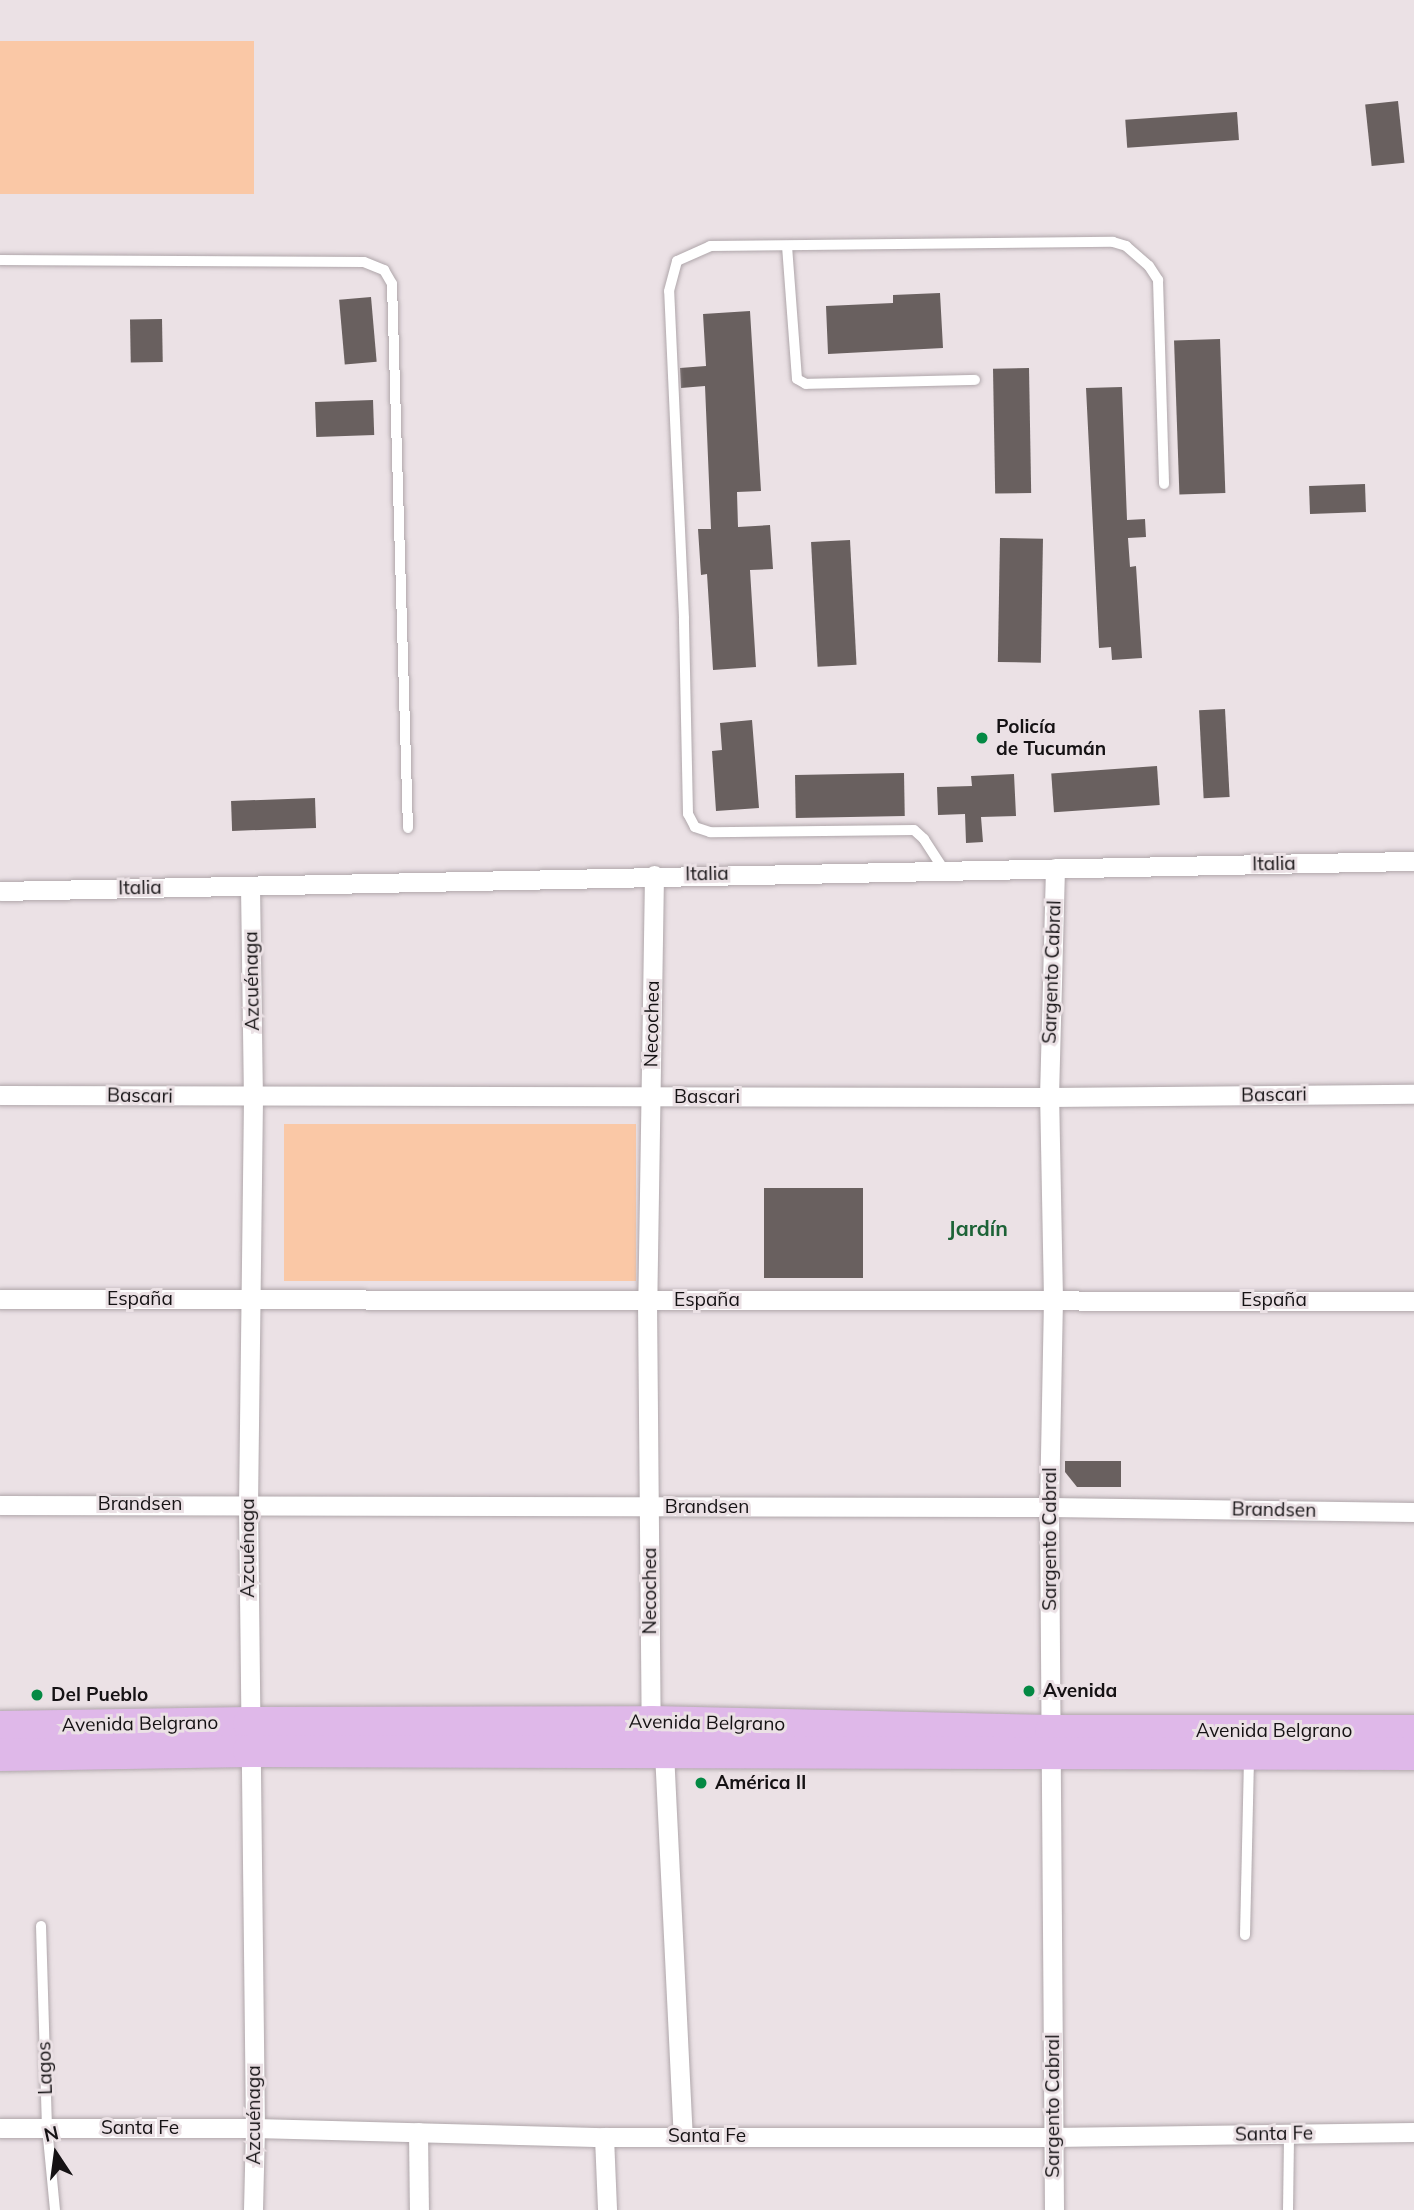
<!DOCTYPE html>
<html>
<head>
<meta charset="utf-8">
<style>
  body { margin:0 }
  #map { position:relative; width:1414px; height:2210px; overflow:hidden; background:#ebe1e5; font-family:Mulish,sans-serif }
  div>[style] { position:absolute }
  .green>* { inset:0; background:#fac8a6; transform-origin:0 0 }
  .building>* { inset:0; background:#69605f; transform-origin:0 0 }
  .roads { filter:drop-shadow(0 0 2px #afa6aa) drop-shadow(0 0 2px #afa6aa) }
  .service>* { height:10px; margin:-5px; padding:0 5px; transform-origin:5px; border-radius:5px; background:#fff }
  .minor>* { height:19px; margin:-9.5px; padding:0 9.5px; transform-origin:9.5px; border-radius:9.5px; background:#fff }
  .primary>* { height:32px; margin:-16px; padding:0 16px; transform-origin:16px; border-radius:16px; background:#dfb8e9 }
  .dots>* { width:19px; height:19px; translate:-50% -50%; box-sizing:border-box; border:4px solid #ebe1e5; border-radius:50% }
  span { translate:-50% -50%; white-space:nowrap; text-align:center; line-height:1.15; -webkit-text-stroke:6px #ebe1e5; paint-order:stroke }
  .poi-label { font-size:19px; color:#151214; font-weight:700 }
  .left { translate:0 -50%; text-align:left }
  .street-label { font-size:19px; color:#151214 }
  .neighbourhood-label { font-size:21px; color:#1d6337; font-weight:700 }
  .north { position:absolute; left:21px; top:2119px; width:70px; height:70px; -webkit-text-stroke:5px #ebe1e5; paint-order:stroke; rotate:347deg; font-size:19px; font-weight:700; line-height:28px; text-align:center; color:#151214 }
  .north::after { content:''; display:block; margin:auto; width:24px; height:32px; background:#151214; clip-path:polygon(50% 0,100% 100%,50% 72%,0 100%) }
</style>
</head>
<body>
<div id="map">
  <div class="green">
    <div style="left:254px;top:41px;width:153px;height:254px;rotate:90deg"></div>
    <div style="left:636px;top:1124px;width:157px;height:352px;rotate:90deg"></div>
  </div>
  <div class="building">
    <div style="left:1398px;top:101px;width:62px;height:33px;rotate:84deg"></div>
    <div style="left:1237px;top:112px;width:28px;height:112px;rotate:86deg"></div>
    <div style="clip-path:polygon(940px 293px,943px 348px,828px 354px,826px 306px,893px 303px,893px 295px)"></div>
    <div style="left:371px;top:297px;width:65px;height:32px;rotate:85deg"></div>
    <div style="clip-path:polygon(750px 311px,761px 491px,737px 492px,738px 527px,770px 525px,773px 569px,750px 570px,756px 667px,713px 670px,707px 574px,701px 575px,698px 529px,711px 529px,705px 386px,681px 388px,680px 368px,706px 366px,703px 314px)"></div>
    <div style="left:162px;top:319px;width:43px;height:32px;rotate:89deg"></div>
    <div style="left:1220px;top:339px;width:154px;height:46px;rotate:88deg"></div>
    <div style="left:1029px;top:368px;width:125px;height:36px;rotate:89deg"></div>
    <div style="clip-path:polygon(1122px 387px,1127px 520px,1145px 519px,1146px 537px,1128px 538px,1130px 567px,1136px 566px,1142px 658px,1112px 660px,1111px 647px,1099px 648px,1086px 388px)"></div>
    <div style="left:373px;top:400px;width:35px;height:58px;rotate:88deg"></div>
    <div style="left:1365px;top:484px;width:28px;height:56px;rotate:88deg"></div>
    <div style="left:1000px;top:538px;width:43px;height:124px;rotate:1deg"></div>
    <div style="left:850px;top:540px;width:125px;height:39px;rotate:87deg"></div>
    <div style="left:1225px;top:709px;width:88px;height:26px;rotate:87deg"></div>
    <div style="clip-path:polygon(752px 720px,759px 808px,716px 811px,712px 751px,722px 750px,720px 723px)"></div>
    <div style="left:1157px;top:766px;width:39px;height:106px;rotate:86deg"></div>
    <div style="left:904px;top:773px;width:43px;height:109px;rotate:89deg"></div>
    <div style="clip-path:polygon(1014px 774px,1016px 816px,981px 817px,983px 842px,966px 843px,965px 814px,938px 815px,937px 787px,972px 786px,971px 776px)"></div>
    <div style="left:315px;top:798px;width:30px;height:84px;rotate:88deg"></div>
    <div style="left:764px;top:1188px;width:99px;height:90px"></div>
    <div style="clip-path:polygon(1065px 1461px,1121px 1461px,1121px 1487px,1077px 1487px,1065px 1472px)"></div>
  </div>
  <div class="roads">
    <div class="service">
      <div style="left:787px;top:246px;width:133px;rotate:85.7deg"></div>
      <div style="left:797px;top:379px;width:10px;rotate:29deg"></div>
      <div style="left:806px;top:384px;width:169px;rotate:-1.4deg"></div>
      <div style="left:0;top:260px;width:364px;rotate:0.3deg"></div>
      <div style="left:364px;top:262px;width:22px;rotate:22deg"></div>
      <div style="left:384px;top:270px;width:16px;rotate:60deg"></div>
      <div style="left:392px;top:284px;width:544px;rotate:88.32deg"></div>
      <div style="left:944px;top:870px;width:37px;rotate:-123deg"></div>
      <div style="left:924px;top:839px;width:13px;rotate:-138deg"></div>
      <div style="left:914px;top:830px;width:204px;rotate:179.4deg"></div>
      <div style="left:710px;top:832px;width:16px;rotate:-162deg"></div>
      <div style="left:695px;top:827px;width:15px;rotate:-118deg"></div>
      <div style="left:688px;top:814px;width:196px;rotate:-91.2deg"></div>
      <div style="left:684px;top:618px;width:327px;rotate:-92.6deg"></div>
      <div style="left:669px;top:291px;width:31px;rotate:-75deg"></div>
      <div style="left:677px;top:261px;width:36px;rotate:-24deg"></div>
      <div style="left:710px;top:246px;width:403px;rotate:-0.6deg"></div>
      <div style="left:1113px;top:242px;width:14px;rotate:17deg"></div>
      <div style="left:1126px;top:246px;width:30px;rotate:41deg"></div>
      <div style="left:1149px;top:266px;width:17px;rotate:57deg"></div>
      <div style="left:1158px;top:280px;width:204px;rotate:88.3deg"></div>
      <div style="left:41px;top:1926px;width:201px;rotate:88.3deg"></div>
      <div style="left:47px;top:2127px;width:83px;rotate:84.5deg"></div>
      <div style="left:1245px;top:1935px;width:176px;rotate:-88.7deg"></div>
      <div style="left:1288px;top:2210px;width:76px;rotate:-89.2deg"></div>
    </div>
    <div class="minor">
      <div style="left:654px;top:875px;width:425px;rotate:90.9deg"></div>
      <div style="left:647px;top:1300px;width:422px;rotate:89.5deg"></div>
      <div style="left:651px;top:1722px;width:33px;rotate:67deg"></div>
      <div style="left:664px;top:1752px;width:383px;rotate:87.2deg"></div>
      <div style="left:250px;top:886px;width:212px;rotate:89.2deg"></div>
      <div style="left:253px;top:1098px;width:405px;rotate:90.7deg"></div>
      <div style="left:248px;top:1503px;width:625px;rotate:89.36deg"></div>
      <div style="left:255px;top:2128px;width:82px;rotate:91.4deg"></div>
      <div style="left:0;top:891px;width:1414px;rotate:-1.22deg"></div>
      <div style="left:0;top:1095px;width:1049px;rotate:0.11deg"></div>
      <div style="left:1049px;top:1097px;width:365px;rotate:-0.5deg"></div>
      <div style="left:0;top:1299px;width:1414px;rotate:0.08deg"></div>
      <div style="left:0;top:1505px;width:1049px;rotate:0.11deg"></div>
      <div style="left:1049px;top:1507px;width:365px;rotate:0.8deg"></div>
      <div style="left:0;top:2128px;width:255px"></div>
      <div style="left:255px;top:2128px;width:349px;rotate:1.5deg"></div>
      <div style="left:604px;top:2137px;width:448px"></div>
      <div style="left:1052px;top:2137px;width:362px;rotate:-0.8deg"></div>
      <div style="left:418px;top:2132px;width:78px;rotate:89.3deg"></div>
      <div style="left:604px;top:2137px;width:73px;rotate:87.6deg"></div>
      <div style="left:1054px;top:2210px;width:703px;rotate:-90.41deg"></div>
      <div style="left:1049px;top:1507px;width:208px;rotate:-88.9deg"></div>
      <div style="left:1053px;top:1299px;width:202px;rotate:-91.1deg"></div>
      <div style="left:1049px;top:1097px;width:229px;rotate:-88.5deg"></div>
    </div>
    <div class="primary">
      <div style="left:0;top:1727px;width:249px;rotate:-0.9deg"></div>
      <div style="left:249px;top:1723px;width:402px;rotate:-0.1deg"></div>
      <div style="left:651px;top:1722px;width:400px;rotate:1.3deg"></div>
      <div style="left:1051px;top:1731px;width:363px"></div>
      <div style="left:0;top:1755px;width:249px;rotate:-0.9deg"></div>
      <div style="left:249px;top:1751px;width:1165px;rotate:0.15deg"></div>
    </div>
  </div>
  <div class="dots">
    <div style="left:982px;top:738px;background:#048944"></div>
    <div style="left:1029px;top:1691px;background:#048944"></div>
    <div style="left:37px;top:1695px;background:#048944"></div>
    <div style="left:701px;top:1783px;background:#048944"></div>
  </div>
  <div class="poi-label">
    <span class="left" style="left:996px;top:738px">Policía<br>de Tucumán</span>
    <span class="left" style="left:1043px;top:1691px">Avenida</span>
    <span class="left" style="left:51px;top:1695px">Del Pueblo</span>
    <span class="left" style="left:715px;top:1783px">América II</span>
  </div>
  <div class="street-label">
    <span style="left:1274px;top:864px;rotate:-1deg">Italia</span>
    <span style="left:707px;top:874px;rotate:-1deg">Italia</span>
    <span style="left:140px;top:888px;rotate:-1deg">Italia</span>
    <span style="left:1052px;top:972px;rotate:-88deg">Sargento Cabral</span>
    <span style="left:252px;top:981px;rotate:-91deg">Azcuénaga</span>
    <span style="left:652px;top:1024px;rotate:-89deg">Necochea</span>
    <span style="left:1274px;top:1095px;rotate:-1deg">Bascari</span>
    <span style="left:140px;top:1096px;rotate:1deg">Bascari</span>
    <span style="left:707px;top:1097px">Bascari</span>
    <span style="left:140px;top:1299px">España</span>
    <span style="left:707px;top:1300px">España</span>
    <span style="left:1274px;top:1300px">España</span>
    <span style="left:140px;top:1504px">Brandsen</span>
    <span style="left:707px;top:1507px">Brandsen</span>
    <span style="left:1274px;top:1510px;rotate:1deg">Brandsen</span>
    <span style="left:1050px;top:1539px;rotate:-90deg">Sargento Cabral</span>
    <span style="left:248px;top:1548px;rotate:-90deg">Azcuénaga</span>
    <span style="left:650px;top:1591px;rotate:-90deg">Necochea</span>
    <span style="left:707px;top:1723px;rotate:1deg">Avenida Belgrano</span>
    <span style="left:140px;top:1724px;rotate:-1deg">Avenida Belgrano</span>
    <span style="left:1274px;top:1731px">Avenida Belgrano</span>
    <span style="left:45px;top:2068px;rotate:-92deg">Lagos</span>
    <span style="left:1053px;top:2106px;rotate:-90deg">Sargento Cabral</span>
    <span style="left:254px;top:2115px;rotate:-90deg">Azcuénaga</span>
    <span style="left:140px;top:2128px">Santa Fe</span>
    <span style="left:1274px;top:2134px;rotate:-1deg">Santa Fe</span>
    <span style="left:707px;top:2136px">Santa Fe</span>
  </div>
  <div class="neighbourhood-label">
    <span style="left:978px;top:1228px">Jardín</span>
  </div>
  <div class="north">N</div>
</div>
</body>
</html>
